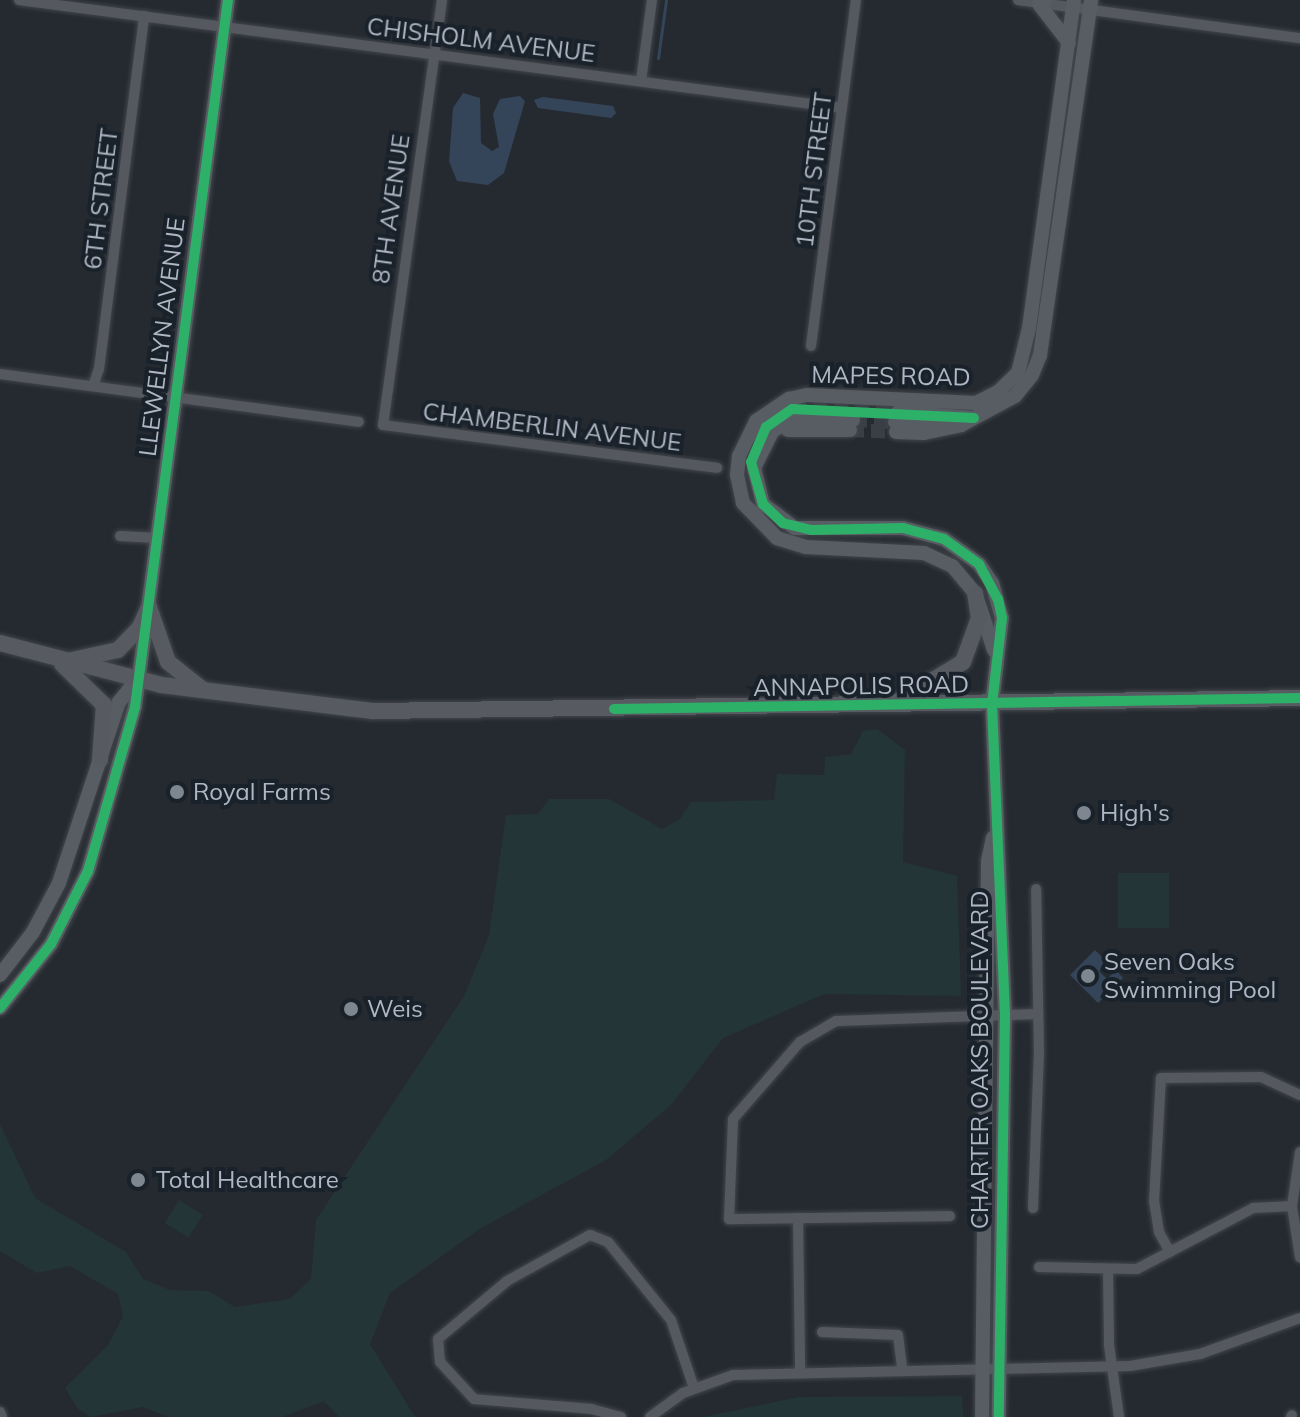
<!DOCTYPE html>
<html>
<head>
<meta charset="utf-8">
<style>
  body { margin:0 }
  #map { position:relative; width:1300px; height:1417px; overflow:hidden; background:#252a30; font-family:Mulish,sans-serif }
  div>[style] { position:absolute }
  .green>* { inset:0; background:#233536; transform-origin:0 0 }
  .water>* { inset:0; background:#344559 }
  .stream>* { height:3px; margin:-1.5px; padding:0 1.5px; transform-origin:1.5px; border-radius:1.5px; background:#344559 }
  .secondary-tunnel>* { height:14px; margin-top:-7px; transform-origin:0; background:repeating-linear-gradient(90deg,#3a3f46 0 14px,transparent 0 21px) }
  .roads { filter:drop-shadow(0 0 2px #42464b) drop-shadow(0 0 2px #42464b) }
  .street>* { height:10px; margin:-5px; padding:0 5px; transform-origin:5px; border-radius:5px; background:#55595f }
  .secondary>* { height:14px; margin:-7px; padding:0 7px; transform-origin:7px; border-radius:7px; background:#585d64 }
  .primary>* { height:16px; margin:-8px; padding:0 8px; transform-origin:8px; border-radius:8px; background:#575b61 }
  .cycleway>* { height:10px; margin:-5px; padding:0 5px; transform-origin:5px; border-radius:5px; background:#2db169 }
  .dots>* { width:22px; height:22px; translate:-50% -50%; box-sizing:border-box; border:4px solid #19212a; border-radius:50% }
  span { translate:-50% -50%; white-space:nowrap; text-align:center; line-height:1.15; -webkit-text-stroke:8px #19212a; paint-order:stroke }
  .street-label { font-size:24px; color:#aeb7c3 }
  .poi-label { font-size:24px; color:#aeb7c3 }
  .left { translate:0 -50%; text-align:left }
</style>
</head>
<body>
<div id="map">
  <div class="green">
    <div style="clip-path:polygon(877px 729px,905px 750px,903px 862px,957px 876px,961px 996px,824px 994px,723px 1038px,671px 1105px,606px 1160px,481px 1228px,390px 1293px,370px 1344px,415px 1417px,339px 1417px,324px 1401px,282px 1417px,168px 1417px,143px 1407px,91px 1417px,78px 1409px,65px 1388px,108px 1345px,123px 1316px,118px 1294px,70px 1266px,37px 1273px,0 1251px,0 1124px,35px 1198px,126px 1252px,143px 1279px,170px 1290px,208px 1291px,235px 1307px,290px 1299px,311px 1279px,316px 1220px,464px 996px,489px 935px,506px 815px,538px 814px,549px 799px,609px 799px,662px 829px,679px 820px,691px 802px,774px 800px,777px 774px,824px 775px,825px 757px,851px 754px,863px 731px)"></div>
    <div style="left:1118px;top:873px;width:51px;height:55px"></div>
    <div style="left:179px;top:1200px;width:28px;height:27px;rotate:32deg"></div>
    <div style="clip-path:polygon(962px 1396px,963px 1417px,703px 1417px,799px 1397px)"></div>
  </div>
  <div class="water">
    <div style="clip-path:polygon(463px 93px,480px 98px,481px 143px,492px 151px,499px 147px,493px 114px,500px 99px,520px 96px,525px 101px,504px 173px,488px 185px,457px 181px,449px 161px,453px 108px)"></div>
    <div style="clip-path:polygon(543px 97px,613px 106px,616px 113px,611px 118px,538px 108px,534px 100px)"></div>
    <div style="clip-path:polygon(1095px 950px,1108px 963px,1099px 971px,1107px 979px,1116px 970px,1123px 978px,1098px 1003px,1070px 975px)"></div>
  </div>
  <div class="stream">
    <div style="left:658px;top:58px;width:59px;rotate:-82.1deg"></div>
  </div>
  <div class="secondary-tunnel">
    <div style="left:853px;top:420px;width:42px;rotate:2.7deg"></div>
    <div style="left:850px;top:430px;width:46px;rotate:2.5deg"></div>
    <div style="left:754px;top:468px;width:7px;rotate:-117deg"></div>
    <div style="left:751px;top:462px;width:38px;rotate:-67deg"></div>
    <div style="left:766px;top:427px;width:32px;rotate:-35deg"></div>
    <div style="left:792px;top:409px;width:106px;rotate:1.6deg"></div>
  </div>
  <div class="roads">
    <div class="street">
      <div style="left:19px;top:0;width:830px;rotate:7.48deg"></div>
      <div style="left:442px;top:0;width:429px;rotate:97.9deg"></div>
      <div style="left:383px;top:425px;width:337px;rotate:7.3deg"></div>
      <div style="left:1018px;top:0;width:285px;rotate:7.7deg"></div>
      <div style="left:641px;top:81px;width:82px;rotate:-82.3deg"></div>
      <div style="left:811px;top:346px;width:349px;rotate:-82.6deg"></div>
      <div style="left:0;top:374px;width:362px;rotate:7.6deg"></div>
      <div style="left:93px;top:386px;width:18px;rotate:-71deg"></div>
      <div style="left:99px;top:369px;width:356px;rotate:-82.7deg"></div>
      <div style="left:120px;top:536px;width:37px;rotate:3deg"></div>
      <div style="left:1300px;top:1152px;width:55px;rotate:98.4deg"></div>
      <div style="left:1292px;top:1206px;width:52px;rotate:81.1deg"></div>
      <div style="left:1033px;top:1208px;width:154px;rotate:-87.8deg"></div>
      <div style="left:1039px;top:1054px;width:165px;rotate:-91deg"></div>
      <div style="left:950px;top:1216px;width:221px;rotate:179.2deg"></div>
      <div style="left:729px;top:1219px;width:100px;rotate:-87.7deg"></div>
      <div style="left:733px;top:1119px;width:102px;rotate:-49deg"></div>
      <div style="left:800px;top:1042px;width:42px;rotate:-30.3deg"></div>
      <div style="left:836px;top:1021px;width:202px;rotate:-2deg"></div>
      <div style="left:798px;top:1218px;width:152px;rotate:89.2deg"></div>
      <div style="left:1170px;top:1252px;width:23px;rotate:-119deg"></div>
      <div style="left:1159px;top:1232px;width:30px;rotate:-99deg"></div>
      <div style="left:1154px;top:1202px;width:124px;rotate:-86.8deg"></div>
      <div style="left:1161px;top:1078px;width:100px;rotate:-0.6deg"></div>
      <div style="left:1261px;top:1077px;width:43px;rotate:24.8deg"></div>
      <div style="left:1039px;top:1267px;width:98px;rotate:1.2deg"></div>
      <div style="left:1137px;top:1269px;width:131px;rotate:-27.7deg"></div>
      <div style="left:1253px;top:1208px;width:39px;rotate:-3deg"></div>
      <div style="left:1108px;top:1269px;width:76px;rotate:89.2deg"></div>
      <div style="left:1109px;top:1345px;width:73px;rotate:82.1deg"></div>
      <div style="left:822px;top:1332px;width:76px;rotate:2.3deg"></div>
      <div style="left:898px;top:1335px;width:34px;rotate:83deg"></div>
      <div style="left:0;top:1412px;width:5px;rotate:68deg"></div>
      <div style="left:621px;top:1417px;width:30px;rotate:-165deg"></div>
      <div style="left:592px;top:1409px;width:118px;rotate:-175.2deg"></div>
      <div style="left:474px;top:1399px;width:50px;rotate:-132.6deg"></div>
      <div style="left:440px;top:1362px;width:23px;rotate:-95deg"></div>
      <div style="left:438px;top:1339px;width:90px;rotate:-40deg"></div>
      <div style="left:507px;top:1281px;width:95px;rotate:-29deg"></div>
      <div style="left:590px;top:1235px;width:19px;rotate:21deg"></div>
      <div style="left:608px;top:1242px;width:100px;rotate:51.1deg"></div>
      <div style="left:671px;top:1320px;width:72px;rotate:71.3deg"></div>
      <div style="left:650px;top:1417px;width:41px;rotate:-36deg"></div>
      <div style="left:683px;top:1393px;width:53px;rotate:-19.8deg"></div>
      <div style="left:733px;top:1375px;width:397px;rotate:-1.3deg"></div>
      <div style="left:1130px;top:1366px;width:71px;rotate:-9.7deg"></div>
      <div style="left:1200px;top:1354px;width:106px;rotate:-19.8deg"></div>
      <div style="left:1291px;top:1417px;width:2px;rotate:-63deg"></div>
    </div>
    <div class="secondary">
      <div style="left:1045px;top:0;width:7px;rotate:146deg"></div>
      <div style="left:1039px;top:4px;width:49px;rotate:52.4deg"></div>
      <div style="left:898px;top:412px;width:76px;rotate:4.5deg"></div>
      <div style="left:853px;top:420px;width:57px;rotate:-178deg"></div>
      <div style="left:796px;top:418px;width:26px;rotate:152deg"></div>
      <div style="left:773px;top:430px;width:42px;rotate:116.6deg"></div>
      <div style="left:754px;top:468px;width:37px;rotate:76deg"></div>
      <div style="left:763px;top:504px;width:40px;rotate:37deg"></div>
      <div style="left:795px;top:528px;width:108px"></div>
      <div style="left:903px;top:528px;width:42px;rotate:15deg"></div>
      <div style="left:944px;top:539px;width:43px;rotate:35.5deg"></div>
      <div style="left:979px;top:564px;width:23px;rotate:56deg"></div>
      <div style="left:992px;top:583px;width:36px;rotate:74deg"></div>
      <div style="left:1002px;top:618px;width:87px;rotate:96.6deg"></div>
      <div style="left:992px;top:704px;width:311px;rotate:87.6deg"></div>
      <div style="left:1005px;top:1015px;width:402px;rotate:90.9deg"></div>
      <div style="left:895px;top:422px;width:47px"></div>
      <div style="left:788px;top:430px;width:62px"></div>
      <div style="left:896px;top:432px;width:28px;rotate:2deg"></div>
      <div style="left:924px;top:433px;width:38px;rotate:-12deg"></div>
      <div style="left:961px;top:425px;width:61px;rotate:-28.2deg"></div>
      <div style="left:1015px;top:396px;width:27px;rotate:-51deg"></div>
      <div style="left:1032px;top:375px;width:22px;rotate:-68deg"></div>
      <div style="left:1040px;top:355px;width:359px;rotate:-81.8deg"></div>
      <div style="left:994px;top:650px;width:60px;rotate:-108.4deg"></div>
      <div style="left:975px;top:593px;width:35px;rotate:-130deg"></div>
      <div style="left:952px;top:566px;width:31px;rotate:-155deg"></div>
      <div style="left:924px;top:553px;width:118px;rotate:-177.1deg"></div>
      <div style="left:806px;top:547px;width:30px;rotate:-163deg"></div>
      <div style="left:777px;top:538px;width:49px;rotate:-134.2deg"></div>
      <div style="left:743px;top:503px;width:29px;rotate:-102deg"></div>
      <div style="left:737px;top:475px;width:19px;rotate:-84deg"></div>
      <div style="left:739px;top:456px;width:39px;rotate:-64deg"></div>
      <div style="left:756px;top:421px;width:40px;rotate:-34deg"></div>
      <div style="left:789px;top:399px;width:18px;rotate:-13deg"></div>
      <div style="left:807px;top:395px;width:169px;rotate:2.7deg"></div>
      <div style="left:976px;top:403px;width:25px;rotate:-27deg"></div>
      <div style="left:998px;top:392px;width:28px;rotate:-44deg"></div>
      <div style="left:1018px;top:373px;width:46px;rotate:-76.3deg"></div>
      <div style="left:1029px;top:328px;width:331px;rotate:-82.2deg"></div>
      <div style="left:0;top:975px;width:54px;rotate:-52.5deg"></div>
      <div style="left:33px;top:932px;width:55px;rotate:-62deg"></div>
      <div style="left:59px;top:883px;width:191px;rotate:-71.7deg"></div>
      <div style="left:119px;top:702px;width:28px;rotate:-51deg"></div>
      <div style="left:0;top:1008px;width:82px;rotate:-51.4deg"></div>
      <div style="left:51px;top:944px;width:82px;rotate:-63.1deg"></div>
      <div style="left:88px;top:871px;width:171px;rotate:-74deg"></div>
      <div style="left:135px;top:707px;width:713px;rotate:-82.51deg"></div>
      <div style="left:982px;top:1417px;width:556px;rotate:-89.38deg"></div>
      <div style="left:988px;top:861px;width:24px;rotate:-78deg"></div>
    </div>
    <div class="primary">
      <div style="left:149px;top:607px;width:58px;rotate:70.9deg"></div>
      <div style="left:168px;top:662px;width:43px;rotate:38.5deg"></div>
      <div style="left:0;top:643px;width:166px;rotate:14.6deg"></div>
      <div style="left:161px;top:685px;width:215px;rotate:7deg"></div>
      <div style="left:374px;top:711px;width:926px;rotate:-0.8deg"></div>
      <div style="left:72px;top:660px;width:47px;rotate:-12.3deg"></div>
      <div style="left:118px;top:650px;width:32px;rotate:-46deg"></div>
      <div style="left:140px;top:627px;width:22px;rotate:-66deg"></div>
      <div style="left:62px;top:664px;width:59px;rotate:44.3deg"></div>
      <div style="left:104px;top:705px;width:55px;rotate:94.2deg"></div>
      <div style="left:897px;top:702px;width:77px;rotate:-31.2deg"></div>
      <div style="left:963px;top:662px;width:47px;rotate:-70deg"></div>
      <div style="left:979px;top:618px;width:25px;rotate:-99deg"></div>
    </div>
  </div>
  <div class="cycleway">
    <div style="left:974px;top:418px;width:182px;rotate:-177.2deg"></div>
    <div style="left:792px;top:409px;width:32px;rotate:145deg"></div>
    <div style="left:766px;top:427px;width:38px;rotate:113deg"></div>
    <div style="left:751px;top:462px;width:44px;rotate:74.1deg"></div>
    <div style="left:763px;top:504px;width:28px;rotate:44deg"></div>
    <div style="left:783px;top:523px;width:29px;rotate:14deg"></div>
    <div style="left:811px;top:530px;width:92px;rotate:-1.2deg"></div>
    <div style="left:903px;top:528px;width:42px;rotate:15deg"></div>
    <div style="left:944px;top:539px;width:43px;rotate:35.5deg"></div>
    <div style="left:979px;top:564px;width:40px;rotate:62deg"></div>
    <div style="left:998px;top:599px;width:19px;rotate:78deg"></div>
    <div style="left:1002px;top:618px;width:87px;rotate:96.6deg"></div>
    <div style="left:992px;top:704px;width:311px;rotate:87.6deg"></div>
    <div style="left:1005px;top:1015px;width:402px;rotate:90.9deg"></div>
    <div style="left:614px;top:709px;width:686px;rotate:-0.92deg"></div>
    <div style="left:0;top:1008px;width:82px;rotate:-51.4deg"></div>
    <div style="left:51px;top:944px;width:82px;rotate:-63.1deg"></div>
    <div style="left:88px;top:871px;width:171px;rotate:-74deg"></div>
    <div style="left:135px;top:707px;width:713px;rotate:-82.51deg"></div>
  </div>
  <div class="dots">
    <div style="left:177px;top:792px;background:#7e8690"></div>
    <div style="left:1084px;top:813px;background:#7e8690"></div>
    <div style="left:1088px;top:976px;background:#7e8690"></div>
    <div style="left:351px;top:1009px;background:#7e8690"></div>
    <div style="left:138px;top:1180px;background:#7e8690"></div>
  </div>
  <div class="street-label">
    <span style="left:481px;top:40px;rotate:7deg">CHISHOLM AVENUE</span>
    <span style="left:814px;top:170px;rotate:-83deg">10TH STREET</span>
    <span style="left:101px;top:199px;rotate:-83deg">6TH STREET</span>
    <span style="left:391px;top:209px;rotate:-82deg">8TH AVENUE</span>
    <span style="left:162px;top:337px;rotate:-83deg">LLEWELLYN AVENUE</span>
    <span style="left:891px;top:376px;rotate:1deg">MAPES ROAD</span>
    <span style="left:552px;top:427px;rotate:7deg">CHAMBERLIN AVENUE</span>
    <span style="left:861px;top:686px;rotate:-1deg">ANNAPOLIS ROAD</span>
    <span style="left:980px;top:1060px;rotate:-90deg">CHARTER OAKS BOULEVARD</span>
  </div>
  <div class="poi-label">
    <span class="left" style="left:193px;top:792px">Royal Farms</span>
    <span class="left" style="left:1100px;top:813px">High's</span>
    <span class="left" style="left:1104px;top:976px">Seven Oaks<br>Swimming Pool</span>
    <span class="left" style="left:367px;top:1009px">Weis</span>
    <span class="left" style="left:156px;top:1180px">Total Healthcare</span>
  </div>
</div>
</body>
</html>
